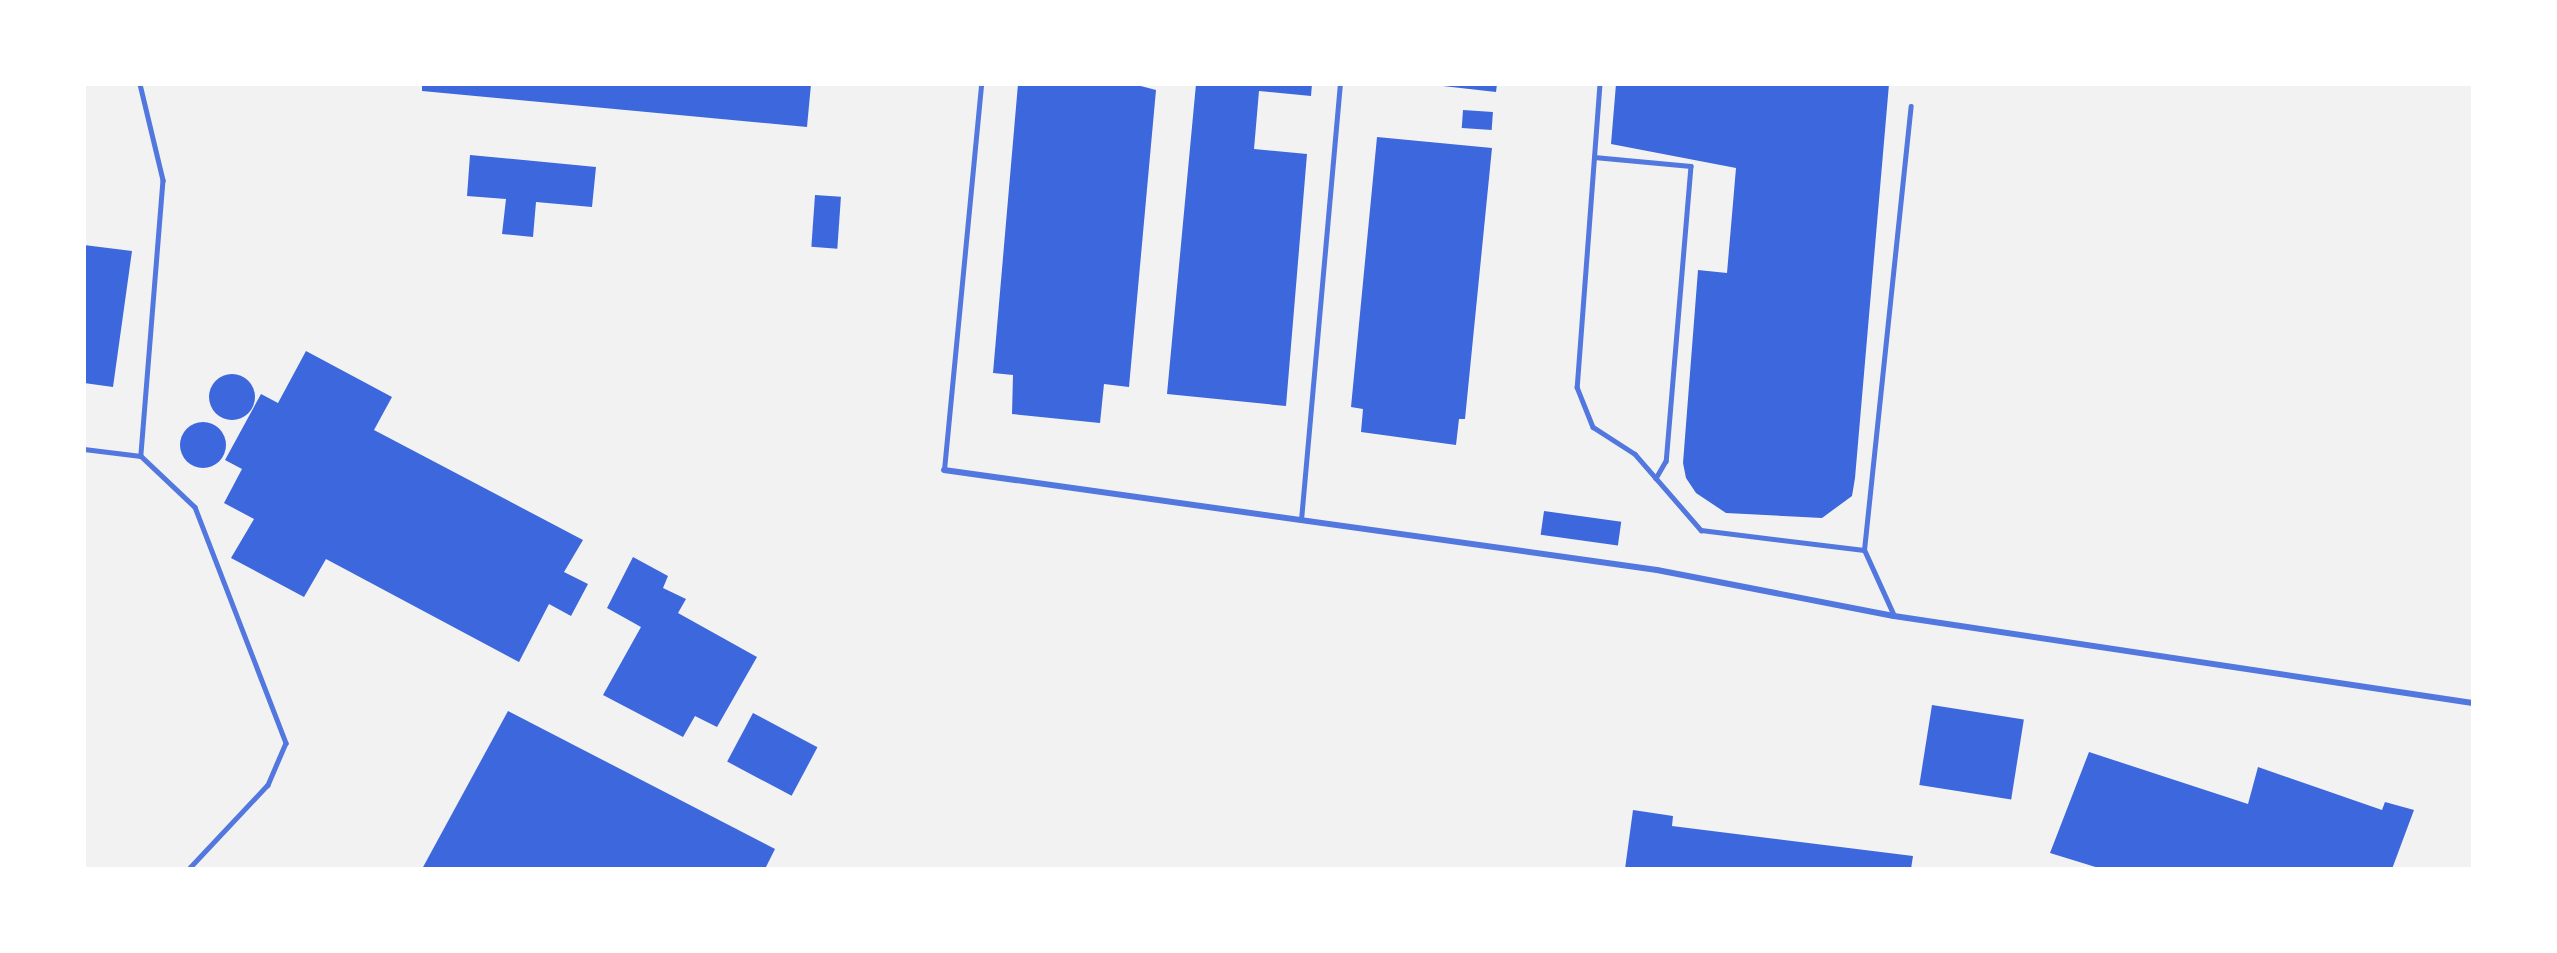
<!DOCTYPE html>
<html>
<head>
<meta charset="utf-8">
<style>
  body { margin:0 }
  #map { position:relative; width:2557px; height:953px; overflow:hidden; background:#f2f2f2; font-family:"PT Sans Narrow",sans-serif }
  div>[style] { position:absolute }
  .building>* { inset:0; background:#3d67dc; transform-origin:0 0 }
  .round { border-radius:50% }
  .service>* { height:4.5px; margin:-2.25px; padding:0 2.25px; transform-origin:2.25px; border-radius:2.25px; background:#5277de }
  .minor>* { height:6px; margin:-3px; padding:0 3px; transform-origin:3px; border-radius:3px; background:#5277de }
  span { translate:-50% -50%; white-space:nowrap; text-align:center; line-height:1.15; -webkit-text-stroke:6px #fff; paint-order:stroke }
  .frame { position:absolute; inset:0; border:86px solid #fff; pointer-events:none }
</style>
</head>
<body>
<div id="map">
  <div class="building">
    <div style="clip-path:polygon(422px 84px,811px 84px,807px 127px,422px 91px)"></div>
    <div style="clip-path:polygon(1018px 84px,1133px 84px,1156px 90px,1129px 387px,1104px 384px,1100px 423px,1012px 414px,1013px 375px,993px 373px)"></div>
    <div style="clip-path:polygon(1196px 84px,1312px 84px,1311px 96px,1259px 91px,1254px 149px,1307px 154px,1286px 406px,1167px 394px)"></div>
    <div style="clip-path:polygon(1425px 84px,1497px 84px,1496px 92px)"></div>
    <div style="clip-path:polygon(1616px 84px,1889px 84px,1855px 478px,1852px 496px,1822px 518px,1726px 513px,1696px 493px,1686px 478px,1683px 463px,1698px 270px,1727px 273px,1736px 168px,1611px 144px)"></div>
    <div style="left:1463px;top:110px;width:30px;height:18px;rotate:4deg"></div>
    <div style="clip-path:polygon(1377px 137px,1492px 148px,1465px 419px,1459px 419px,1456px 445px,1361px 432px,1363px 409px,1351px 407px)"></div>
    <div style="clip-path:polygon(470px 155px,596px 167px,592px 207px,536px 202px,533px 237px,502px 234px,506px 199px,467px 196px)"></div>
    <div style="left:815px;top:195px;width:26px;height:52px;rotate:4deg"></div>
    <div style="clip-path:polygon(84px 245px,132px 251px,113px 387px,84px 383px)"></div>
    <div style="clip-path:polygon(306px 351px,392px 397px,374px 430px,583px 540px,564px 572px,588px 584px,571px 616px,549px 604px,519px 662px,326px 559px,304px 597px,231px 558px,254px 519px,224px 503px,242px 469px,225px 460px,261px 394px,278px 403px)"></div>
    <div class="round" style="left:209px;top:374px;width:46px;height:46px"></div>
    <div class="round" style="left:180px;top:422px;width:46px;height:46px"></div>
    <div style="left:1544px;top:511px;width:78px;height:24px;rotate:8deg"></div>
    <div style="clip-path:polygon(633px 557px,668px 576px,663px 588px,686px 599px,678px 613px,757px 657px,717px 727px,695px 716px,683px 737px,603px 695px,641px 627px,607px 608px)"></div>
    <div style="left:1932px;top:705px;width:93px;height:81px;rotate:9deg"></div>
    <div style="clip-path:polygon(508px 711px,775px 849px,765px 869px,422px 869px)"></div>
    <div style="left:753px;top:713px;width:73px;height:55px;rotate:28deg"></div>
    <div style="clip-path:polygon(2089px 752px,2248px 804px,2258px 767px,2382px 810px,2385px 802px,2414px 810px,2392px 869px,2102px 869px,2050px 853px)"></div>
    <div style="clip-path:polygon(1633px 810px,1673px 816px,1672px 826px,1913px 856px,1911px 869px,1625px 869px)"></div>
  </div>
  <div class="service">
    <div style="left:140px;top:84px;width:99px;rotate:76.5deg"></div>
    <div style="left:163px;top:180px;width:277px;rotate:94.6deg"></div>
    <div style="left:141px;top:456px;width:74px;rotate:43.4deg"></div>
    <div style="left:195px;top:507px;width:253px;rotate:68.9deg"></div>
    <div style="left:286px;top:743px;width:46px;rotate:113.2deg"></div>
    <div style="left:268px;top:785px;width:115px;rotate:133.2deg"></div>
    <div style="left:1600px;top:84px;width:304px;rotate:94.3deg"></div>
    <div style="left:1577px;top:387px;width:43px;rotate:68.2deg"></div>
    <div style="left:1593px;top:427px;width:50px;rotate:32.7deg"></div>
    <div style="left:1635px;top:454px;width:101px;rotate:49deg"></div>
    <div style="left:1701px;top:530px;width:164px;rotate:7deg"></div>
    <div style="left:1594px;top:157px;width:97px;rotate:5.3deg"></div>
    <div style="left:1691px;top:166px;width:296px;rotate:94.8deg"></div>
    <div style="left:1666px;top:461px;width:20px;rotate:120deg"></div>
    <div style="left:84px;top:449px;width:57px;rotate:7deg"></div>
    <div style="left:944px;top:470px;width:388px;rotate:-84.5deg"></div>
    <div style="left:1301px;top:520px;width:438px;rotate:-84.9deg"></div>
    <div style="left:1894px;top:616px;width:72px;rotate:-114.4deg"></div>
    <div style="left:1864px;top:550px;width:446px;rotate:-84deg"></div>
  </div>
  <div class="minor">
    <div style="left:944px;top:470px;width:720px;rotate:7.98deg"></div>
    <div style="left:1657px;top:570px;width:241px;rotate:11deg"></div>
    <div style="left:1894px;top:616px;width:585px;rotate:8.55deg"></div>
  </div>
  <div class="frame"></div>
</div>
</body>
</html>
